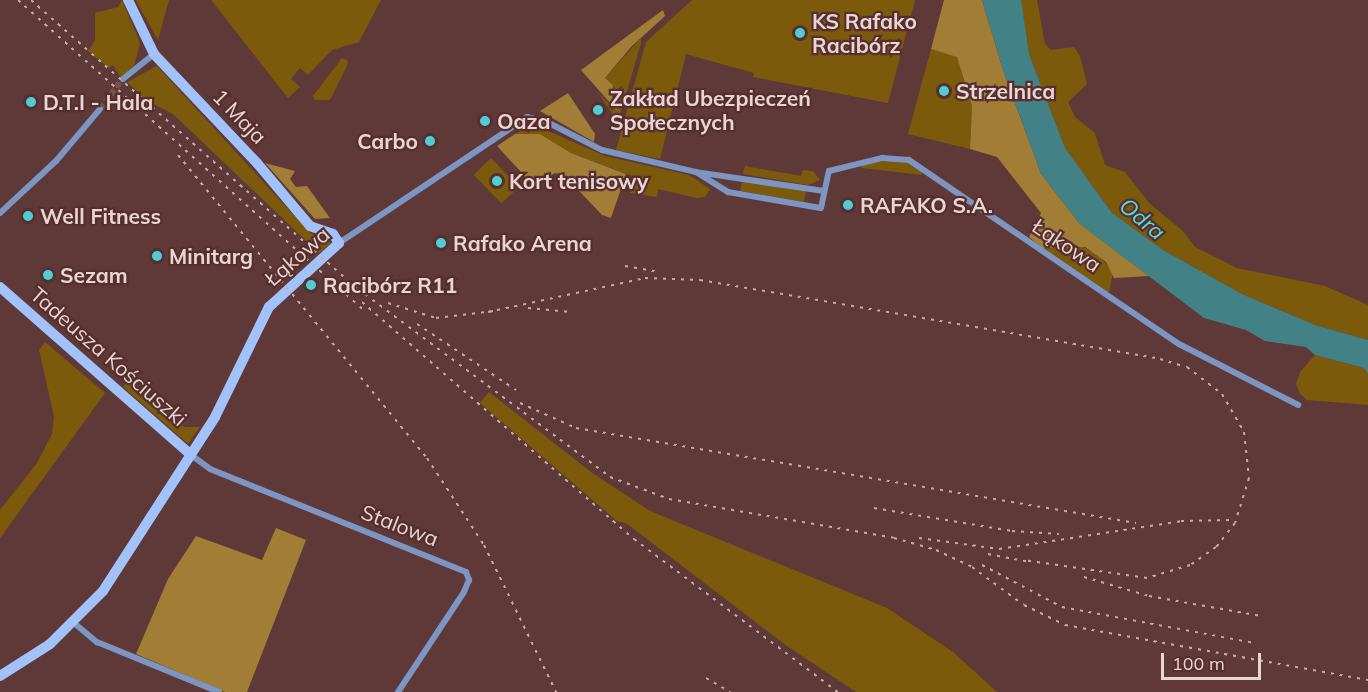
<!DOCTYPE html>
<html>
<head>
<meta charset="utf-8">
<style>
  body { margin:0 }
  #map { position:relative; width:1368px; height:692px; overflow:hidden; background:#5f3938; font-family:Mulish,sans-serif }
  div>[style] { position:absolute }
  .green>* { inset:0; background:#7c5a0b; transform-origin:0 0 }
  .forest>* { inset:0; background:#a17d36 }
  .water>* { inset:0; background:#428287 }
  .street-tunnel>* { height:6px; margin-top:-3px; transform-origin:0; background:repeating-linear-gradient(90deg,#74504f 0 6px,transparent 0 9px) }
  .street>* { height:6px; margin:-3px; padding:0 3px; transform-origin:3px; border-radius:3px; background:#7c95c3 }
  .secondary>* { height:10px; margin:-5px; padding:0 5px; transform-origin:5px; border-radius:5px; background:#a2c2fc }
  .rail>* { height:2px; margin-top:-1px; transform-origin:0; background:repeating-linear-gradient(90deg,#c7abaa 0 3px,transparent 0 9px) }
  .dots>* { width:16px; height:16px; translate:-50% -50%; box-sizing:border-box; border:3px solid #542f2e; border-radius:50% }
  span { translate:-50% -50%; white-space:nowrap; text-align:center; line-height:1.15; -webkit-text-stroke:4.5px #542f2e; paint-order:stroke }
  .poi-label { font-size:21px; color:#ecd4d3; font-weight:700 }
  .left { translate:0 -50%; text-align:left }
  .right { translate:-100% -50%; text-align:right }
  .street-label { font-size:21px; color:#ecd4d3 }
  .water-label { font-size:22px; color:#54dce6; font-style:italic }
  .scale { position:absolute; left:1161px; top:653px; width:100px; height:27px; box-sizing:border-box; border:3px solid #ecd4d3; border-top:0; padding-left:8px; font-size:18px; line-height:21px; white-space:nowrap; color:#ecd4d3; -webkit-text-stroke:4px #542f2e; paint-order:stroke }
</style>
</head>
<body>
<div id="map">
  <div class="green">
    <div style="clip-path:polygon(122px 0,140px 43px,134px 66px,121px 78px,113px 65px,109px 68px,88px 51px,95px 40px,95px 13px,118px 7px)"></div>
    <div style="clip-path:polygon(136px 0,169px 0,158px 40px,143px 13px)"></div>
    <div style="clip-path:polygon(211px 0,381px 0,359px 42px,332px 50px,308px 75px,300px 68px,291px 79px,300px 87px,288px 98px)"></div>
    <div style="clip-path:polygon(692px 0,915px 0,888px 103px,753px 77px,754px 73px,686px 54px,660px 159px,616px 150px,646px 42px)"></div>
    <div style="clip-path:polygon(1019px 0,1037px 0,1045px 44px,1051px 50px,1074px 47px,1080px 56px,1087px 84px,1068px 102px,1075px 117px,1095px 133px,1105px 165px,1125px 172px,1150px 204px,1183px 231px,1195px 247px,1237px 268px,1325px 286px,1368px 305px,1368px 340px,1315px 325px,1242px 294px,1163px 250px,1112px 213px,1065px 148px,1029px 54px)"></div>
    <div style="clip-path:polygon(641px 38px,641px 43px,618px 122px,599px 94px,617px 111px,613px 85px,605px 78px)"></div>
    <div style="clip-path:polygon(931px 49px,957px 56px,972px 106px,970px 149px,908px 134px)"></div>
    <div style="clip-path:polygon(342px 58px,348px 61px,347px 66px,330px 100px,315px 100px,313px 96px)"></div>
    <div style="clip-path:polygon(157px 66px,310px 233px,331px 243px,319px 253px,173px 114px,146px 100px,127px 82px)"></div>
    <div style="clip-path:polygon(532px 124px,605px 156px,689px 175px,710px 189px,705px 197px,697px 198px,658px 189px,657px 197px,630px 193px,634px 179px,630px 175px,571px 153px,540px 134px,515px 134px)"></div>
    <div style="left:491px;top:158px;width:40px;height:24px;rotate:46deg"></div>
    <div style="clip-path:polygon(879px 161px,906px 162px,921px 169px,922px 175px,862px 168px,862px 165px)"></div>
    <div style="clip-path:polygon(745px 166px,801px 176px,803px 170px,813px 171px,820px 180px,808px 185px,743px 174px)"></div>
    <div style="left:742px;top:180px;width:65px;height:11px;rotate:10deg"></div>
    <div style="clip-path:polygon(1079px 245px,1098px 255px,1113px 272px,1109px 293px,1042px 248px)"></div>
    <div style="clip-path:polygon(45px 342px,105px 393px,0 538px,0 510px,37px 463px,52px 434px,54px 416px,39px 350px)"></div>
    <div style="clip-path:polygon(1315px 355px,1364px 368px,1368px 374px,1368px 405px,1307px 400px,1300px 394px,1296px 384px,1300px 372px)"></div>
    <div style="clip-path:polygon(130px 379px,184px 427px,200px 427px,188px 444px,123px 387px)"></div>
    <div style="clip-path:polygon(489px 392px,591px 472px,650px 511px,887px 608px,953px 652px,997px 692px,856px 692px,787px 646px,626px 523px,617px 521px,480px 403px)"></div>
  </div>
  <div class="forest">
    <div style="clip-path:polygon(944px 0,982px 0,1003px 70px,1041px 174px,1080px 224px,1149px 276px,1114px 278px,1106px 262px,1085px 247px,1042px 248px,1029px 237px,1041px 213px,997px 157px,970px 149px,972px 106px,957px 57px,931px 49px)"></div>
    <div style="clip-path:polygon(663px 10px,665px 16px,631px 47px,605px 78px,613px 85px,612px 96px,618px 112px,581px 70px)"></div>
    <div style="clip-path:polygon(568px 93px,595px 134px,594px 142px,540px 111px)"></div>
    <div style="clip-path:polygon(515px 134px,540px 134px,571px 153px,626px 174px,611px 218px,602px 215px,564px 175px,555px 173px,534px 186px,497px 146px)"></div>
    <div style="clip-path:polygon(265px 163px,295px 171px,290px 179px,296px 187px,307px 186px,330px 218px,315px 219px)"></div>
    <div style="clip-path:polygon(276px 528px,306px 540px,247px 692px,225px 692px,136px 654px,168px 579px,196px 536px,262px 560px)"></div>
  </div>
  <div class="water">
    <div style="clip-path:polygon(982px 0,1021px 0,1029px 54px,1065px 148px,1112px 213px,1163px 250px,1242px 294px,1315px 325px,1368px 340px,1368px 374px,1364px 368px,1315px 355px,1306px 347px,1265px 341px,1246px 330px,1204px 318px,1080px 224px,1041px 174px,1003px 70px)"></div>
  </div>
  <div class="street-tunnel">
    <div style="left:100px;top:109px;width:38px;rotate:-53deg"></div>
  </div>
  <div class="street">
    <div style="left:123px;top:79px;width:40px;rotate:-39deg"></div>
    <div style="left:824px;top:191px;width:129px;rotate:-171.6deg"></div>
    <div style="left:696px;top:172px;width:38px;rotate:32deg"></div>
    <div style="left:728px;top:192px;width:94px;rotate:9.8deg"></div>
    <div style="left:821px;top:208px;width:38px;rotate:-78deg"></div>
    <div style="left:829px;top:171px;width:55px;rotate:-13.8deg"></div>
    <div style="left:882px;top:158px;width:27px;rotate:4deg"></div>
    <div style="left:909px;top:160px;width:327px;rotate:34.3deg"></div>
    <div style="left:1179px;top:344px;width:134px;rotate:27.1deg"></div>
    <div style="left:0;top:213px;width:76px;rotate:-42.9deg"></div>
    <div style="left:56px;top:161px;width:68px;rotate:-49.8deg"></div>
    <div style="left:339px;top:243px;width:226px;rotate:-33.8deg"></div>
    <div style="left:527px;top:117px;width:18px;rotate:13deg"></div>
    <div style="left:545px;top:121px;width:64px;rotate:27deg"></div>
    <div style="left:602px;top:150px;width:97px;rotate:13.2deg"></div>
    <div style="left:191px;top:455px;width:24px;rotate:36deg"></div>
    <div style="left:210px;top:469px;width:276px;rotate:21.9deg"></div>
    <div style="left:466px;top:572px;width:9px;rotate:69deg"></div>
    <div style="left:469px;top:580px;width:13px;rotate:113deg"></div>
    <div style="left:464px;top:592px;width:120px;rotate:123.4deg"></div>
    <div style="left:74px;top:623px;width:30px;rotate:40deg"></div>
    <div style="left:97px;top:642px;width:132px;rotate:22.3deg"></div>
  </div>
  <div class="secondary">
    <div style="left:0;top:287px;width:254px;rotate:41.3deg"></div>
    <div style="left:0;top:676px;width:59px;rotate:-32.6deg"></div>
    <div style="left:50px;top:644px;width:75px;rotate:-45deg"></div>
    <div style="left:103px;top:591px;width:207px;rotate:-57.2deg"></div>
    <div style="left:215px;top:417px;width:123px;rotate:-63.9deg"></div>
    <div style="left:269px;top:307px;width:95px;rotate:-42.4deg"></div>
    <div style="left:339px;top:243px;width:11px;rotate:-124deg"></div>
    <div style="left:333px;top:234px;width:24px;rotate:-161deg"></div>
    <div style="left:310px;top:226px;width:82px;rotate:-130.1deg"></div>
    <div style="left:257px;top:163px;width:150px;rotate:-133.4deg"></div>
    <div style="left:154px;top:54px;width:60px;rotate:-115.7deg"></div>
  </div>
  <div class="rail">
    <div style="left:18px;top:0;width:467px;rotate:41.9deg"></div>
    <div style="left:31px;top:0;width:436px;rotate:41.5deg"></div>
    <div style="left:358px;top:289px;width:314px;rotate:36.7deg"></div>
    <div style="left:610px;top:477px;width:63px;rotate:20.4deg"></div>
    <div style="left:669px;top:499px;width:228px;rotate:9.8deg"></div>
    <div style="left:894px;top:538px;width:44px;rotate:15.9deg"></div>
    <div style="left:936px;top:550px;width:40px;rotate:25deg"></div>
    <div style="left:972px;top:567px;width:64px;rotate:36.2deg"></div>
    <div style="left:1024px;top:605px;width:46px;rotate:26deg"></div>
    <div style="left:1065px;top:625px;width:308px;rotate:10.3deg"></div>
    <div style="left:178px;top:155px;width:392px;rotate:50.6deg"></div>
    <div style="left:427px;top:458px;width:104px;rotate:56.8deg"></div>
    <div style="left:484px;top:545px;width:164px;rotate:63.9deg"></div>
    <div style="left:625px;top:266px;width:35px;rotate:10deg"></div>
    <div style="left:362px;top:302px;width:361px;rotate:41.1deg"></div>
    <div style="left:634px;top:539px;width:255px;rotate:36.9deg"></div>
    <div style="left:388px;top:303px;width:50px;rotate:17.4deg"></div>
    <div style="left:436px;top:318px;width:59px;rotate:-6.8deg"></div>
    <div style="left:528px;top:308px;width:43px;rotate:5.3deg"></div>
    <div style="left:488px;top:312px;width:161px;rotate:-12.2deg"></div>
    <div style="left:645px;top:278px;width:55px;rotate:2.1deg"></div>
    <div style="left:700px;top:280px;width:467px;rotate:9.7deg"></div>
    <div style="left:1160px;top:359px;width:28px;rotate:17deg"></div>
    <div style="left:1187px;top:367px;width:44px;rotate:37.6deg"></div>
    <div style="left:1222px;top:394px;width:44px;rotate:59.9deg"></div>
    <div style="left:1244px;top:432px;width:46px;rotate:83.8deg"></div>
    <div style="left:1249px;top:478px;width:47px;rotate:107.3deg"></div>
    <div style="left:1235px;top:523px;width:31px;rotate:128deg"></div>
    <div style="left:1216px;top:547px;width:32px;rotate:145deg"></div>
    <div style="left:1190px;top:565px;width:45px;rotate:163.2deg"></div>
    <div style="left:1147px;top:578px;width:125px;rotate:-171.7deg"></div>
    <div style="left:417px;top:324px;width:119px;rotate:33.7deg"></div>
    <div style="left:520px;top:403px;width:61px;rotate:24.1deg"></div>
    <div style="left:576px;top:428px;width:568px;rotate:9.63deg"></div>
    <div style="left:874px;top:508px;width:140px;rotate:9.5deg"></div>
    <div style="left:1012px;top:531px;width:47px;rotate:3.7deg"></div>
    <div style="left:919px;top:538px;width:81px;rotate:7.8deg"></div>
    <div style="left:999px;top:549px;width:184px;rotate:-8.7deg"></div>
    <div style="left:1181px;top:521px;width:51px;rotate:-1.1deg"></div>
    <div style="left:988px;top:554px;width:43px;rotate:10.8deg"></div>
    <div style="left:982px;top:565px;width:90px;rotate:27.7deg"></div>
    <div style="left:1062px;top:607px;width:195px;rotate:10.6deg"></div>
    <div style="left:1084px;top:577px;width:68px;rotate:16.3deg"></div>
    <div style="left:1149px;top:596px;width:114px;rotate:10.1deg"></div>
    <div style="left:706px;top:678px;width:28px;rotate:30deg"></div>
  </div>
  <div class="dots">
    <div style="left:800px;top:33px;background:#51ccd5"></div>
    <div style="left:944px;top:91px;background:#51ccd5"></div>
    <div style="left:31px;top:102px;background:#51ccd5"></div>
    <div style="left:598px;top:110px;background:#51ccd5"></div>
    <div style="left:485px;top:121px;background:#51ccd5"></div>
    <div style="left:430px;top:141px;background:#51ccd5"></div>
    <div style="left:497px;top:181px;background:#51ccd5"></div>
    <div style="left:848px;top:205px;background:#51ccd5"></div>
    <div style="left:28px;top:216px;background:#51ccd5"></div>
    <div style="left:441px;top:243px;background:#51ccd5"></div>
    <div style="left:157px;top:256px;background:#51ccd5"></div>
    <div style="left:48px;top:275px;background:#51ccd5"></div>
    <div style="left:311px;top:285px;background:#51ccd5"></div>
  </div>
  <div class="poi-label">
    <span class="left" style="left:812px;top:33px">KS Rafako<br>Racibórz</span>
    <span class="left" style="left:956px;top:91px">Strzelnica</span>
    <span class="left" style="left:610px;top:110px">Zakład Ubezpieczeń<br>Społecznych</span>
    <span class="left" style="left:43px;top:102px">D.T.I - Hala</span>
    <span class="left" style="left:497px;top:121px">Oaza</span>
    <span class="right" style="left:418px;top:141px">Carbo</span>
    <span class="left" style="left:509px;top:181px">Kort tenisowy</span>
    <span class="left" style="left:860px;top:205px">RAFAKO S.A.</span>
    <span class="left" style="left:40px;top:216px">Well Fitness</span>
    <span class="left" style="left:453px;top:243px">Rafako Arena</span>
    <span class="left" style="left:169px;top:256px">Minitarg</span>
    <span class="left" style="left:60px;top:275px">Sezam</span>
    <span class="left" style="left:323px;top:285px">Racibórz R11</span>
  </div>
  <div class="street-label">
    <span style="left:240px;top:116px;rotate:46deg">1 Maja</span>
    <span style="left:1067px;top:245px;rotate:34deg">Łąkowa</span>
    <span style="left:297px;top:256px;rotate:-41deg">Łąkowa</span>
    <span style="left:109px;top:356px;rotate:41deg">Tadeusza Kościuszki</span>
    <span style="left:400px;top:525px;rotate:21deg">Stalowa</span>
  </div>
  <div class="water-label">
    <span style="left:1142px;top:219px;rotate:40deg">Odra</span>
  </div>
  <div class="scale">100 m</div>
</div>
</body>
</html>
